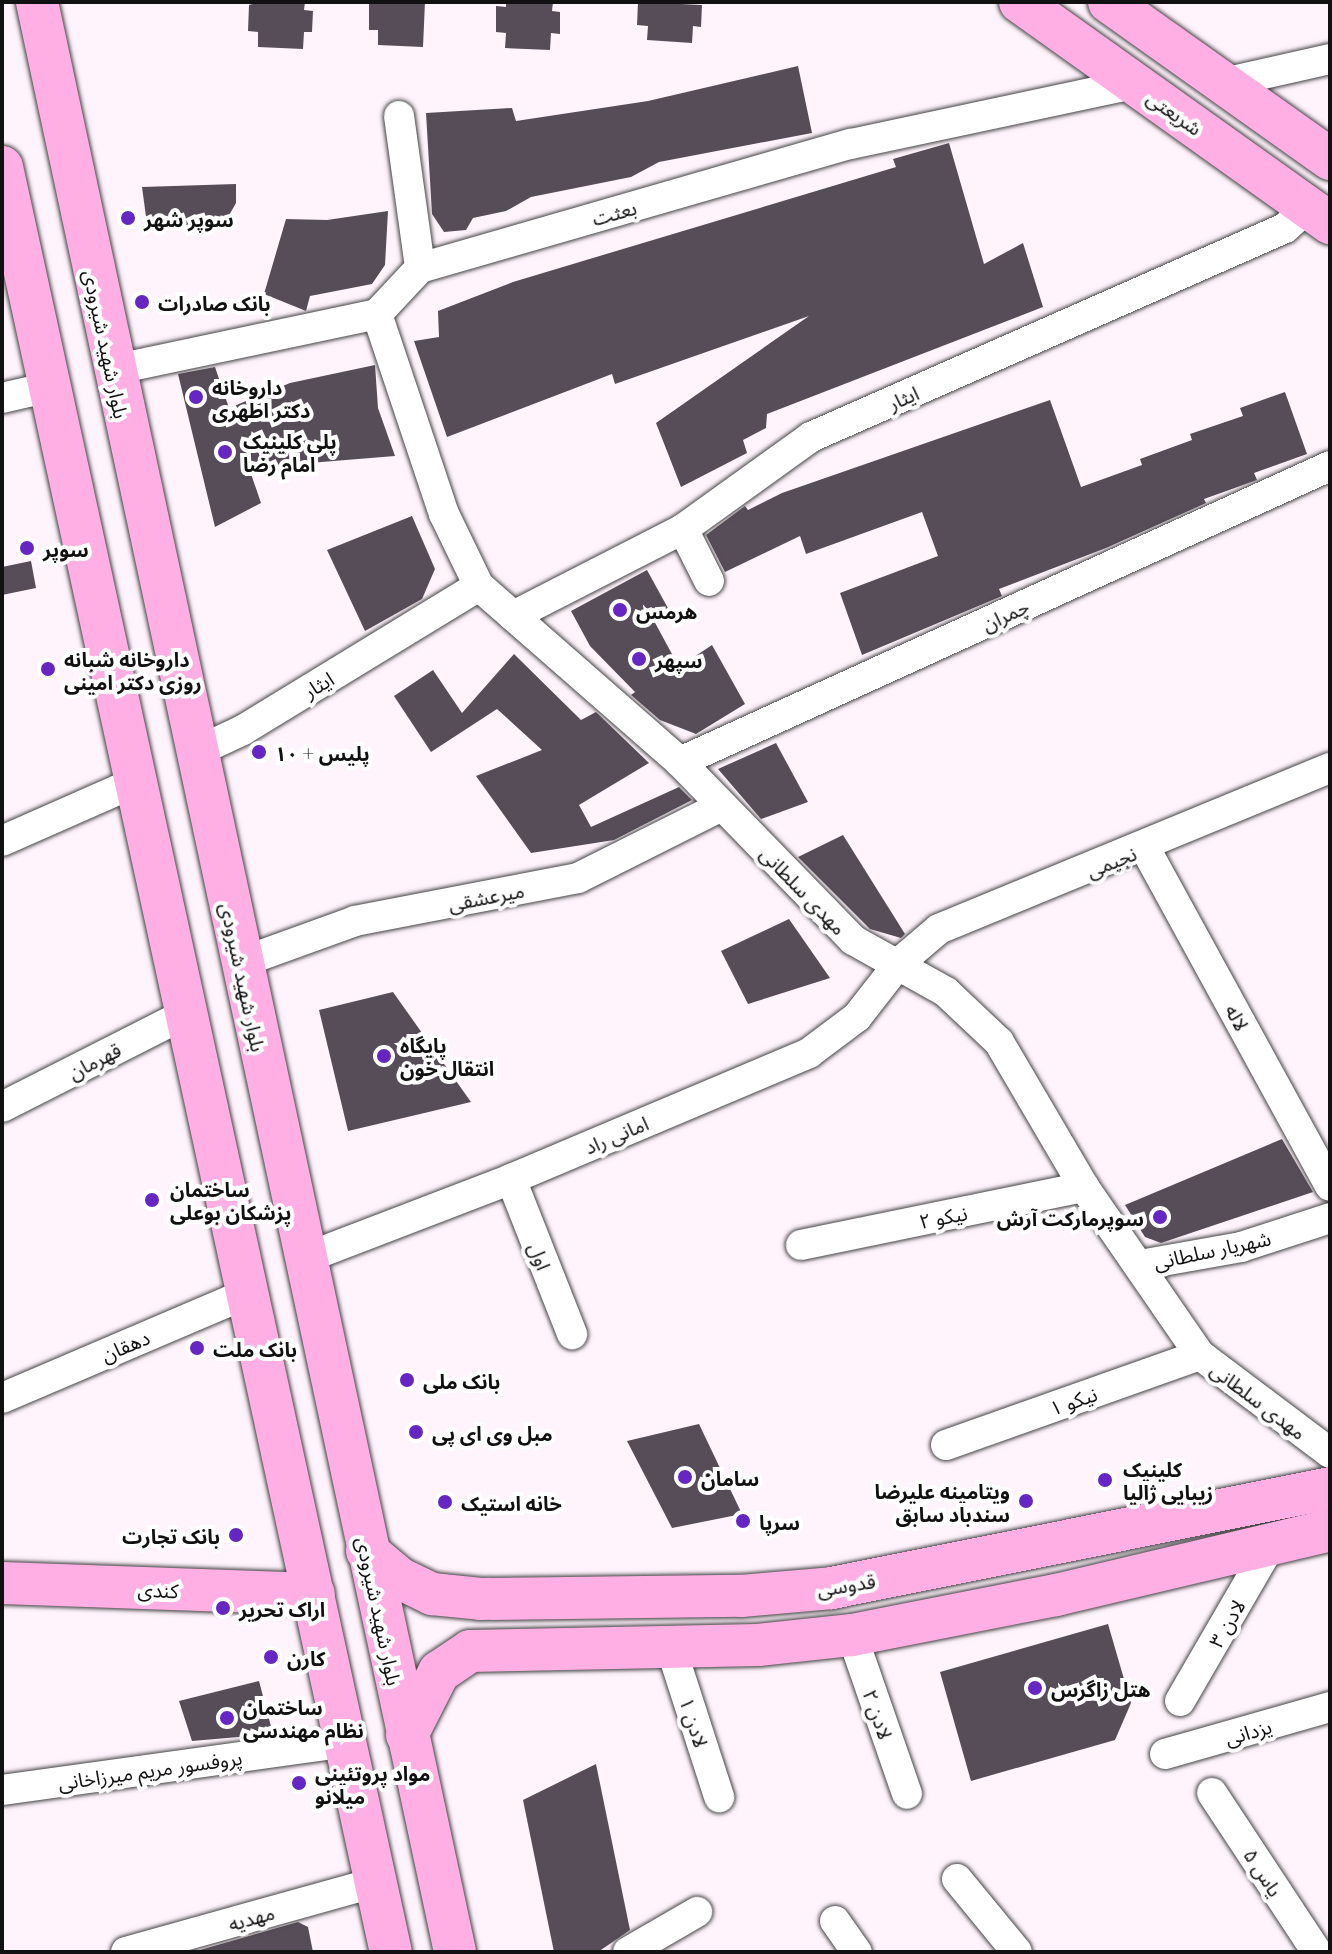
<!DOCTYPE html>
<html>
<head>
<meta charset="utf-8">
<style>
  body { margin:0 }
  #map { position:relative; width:1332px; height:1954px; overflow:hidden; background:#fff4fc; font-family:"Playfair Display","Noto Sans Arabic",serif }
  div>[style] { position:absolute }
  .building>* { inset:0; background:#574d59 }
  .roads { filter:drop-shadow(0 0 2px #444) drop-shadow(0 0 2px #444) }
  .street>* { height:30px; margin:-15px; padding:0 15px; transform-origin:15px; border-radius:15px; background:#fff }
  .secondary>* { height:42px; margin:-21px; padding:0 21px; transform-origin:21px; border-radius:21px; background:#ffafe3 }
  .dots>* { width:22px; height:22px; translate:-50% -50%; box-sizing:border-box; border:4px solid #fff; border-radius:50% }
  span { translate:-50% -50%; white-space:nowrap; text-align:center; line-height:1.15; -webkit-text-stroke:8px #fff; paint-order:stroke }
  .street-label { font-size:20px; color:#111 }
  .poi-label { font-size:20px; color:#111; font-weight:700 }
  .left { translate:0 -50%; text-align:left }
  .right { translate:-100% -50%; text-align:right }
  .frame { position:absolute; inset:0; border:4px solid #111; pointer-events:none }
</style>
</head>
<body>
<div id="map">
  <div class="building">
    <div style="clip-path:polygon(259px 2px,305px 2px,304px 10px,313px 11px,312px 32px,304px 32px,303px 49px,258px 47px,258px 32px,248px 31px,249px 5px)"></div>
    <div style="clip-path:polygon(425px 2px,423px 47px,378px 45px,378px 30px,369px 30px,369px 4px)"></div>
    <div style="clip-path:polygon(506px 2px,553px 2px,552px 11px,560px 12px,560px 34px,551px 33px,550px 50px,505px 48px,506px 33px,496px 32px,496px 6px,506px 7px)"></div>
    <div style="clip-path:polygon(638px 2px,702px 5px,701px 27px,693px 26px,692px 43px,647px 40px,648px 26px,637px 25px)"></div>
    <div style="clip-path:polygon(798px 66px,812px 133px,659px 162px,631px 177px,531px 197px,506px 211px,473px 218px,466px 230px,444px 232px,432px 214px,426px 113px,512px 108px,516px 121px,648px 101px)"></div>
    <div style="clip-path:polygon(949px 143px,984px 264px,1023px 243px,1043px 307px,767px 414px,766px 428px,743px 440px,747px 453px,681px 487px,656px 423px,809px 316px,615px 384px,612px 374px,447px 437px,414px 341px,439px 337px,438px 311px,513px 282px,896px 167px,893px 159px)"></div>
    <div style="clip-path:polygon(236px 184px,236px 203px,223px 226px,147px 224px,142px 187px)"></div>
    <div style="clip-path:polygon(388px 211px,385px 265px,372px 284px,310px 296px,306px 311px,264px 294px,286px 219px,327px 220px)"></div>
    <div style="clip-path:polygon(375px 365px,378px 408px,395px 456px,249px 468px,261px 503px,215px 527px,178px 374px,215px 367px,229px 408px,290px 383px)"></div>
    <div style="clip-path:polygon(1285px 392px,1307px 454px,1254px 473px,1257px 480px,1204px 499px,1206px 503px,1106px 548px,999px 589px,1002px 596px,862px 655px,840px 593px,938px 556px,922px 512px,806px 554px,800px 536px,725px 572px,706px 535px,745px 506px,748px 510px,782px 493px,1050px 400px,1081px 487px,1142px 465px,1140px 459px,1192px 440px,1190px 434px,1243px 416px,1240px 408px)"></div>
    <div style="clip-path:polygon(412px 516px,435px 569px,422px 599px,365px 631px,327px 550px)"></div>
    <div style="clip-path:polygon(31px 561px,36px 588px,2px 595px,2px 567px)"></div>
    <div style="clip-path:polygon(647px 570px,669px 610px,653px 619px,679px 667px,712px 645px,745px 704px,696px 734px,660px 720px,631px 695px,635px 692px,590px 646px,571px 611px)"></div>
    <div style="clip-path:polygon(514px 654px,581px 720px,596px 712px,649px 763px,579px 805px,591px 827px,679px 787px,692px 800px,614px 840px,531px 853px,476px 776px,542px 750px,497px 709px,431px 752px,394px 696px,433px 670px,462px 713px)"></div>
    <div style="clip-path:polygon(776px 743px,808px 802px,761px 819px,718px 769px)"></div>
    <div style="clip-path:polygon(843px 835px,905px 934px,901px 938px,870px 929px,798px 857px)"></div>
    <div style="clip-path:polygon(789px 919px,830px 978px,748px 1004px,721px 951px)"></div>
    <div style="clip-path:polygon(393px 992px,471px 1102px,348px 1131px,319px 1010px)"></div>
    <div style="clip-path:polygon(1282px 1139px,1313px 1192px,1161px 1243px,1145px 1237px,1125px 1205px)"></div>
    <div style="clip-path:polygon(699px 1424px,742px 1514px,672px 1528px,627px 1441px)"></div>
    <div style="clip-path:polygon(1108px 1624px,1131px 1703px,1115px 1740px,971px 1781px,940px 1672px)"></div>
    <div style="clip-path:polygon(259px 1681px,273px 1734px,192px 1741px,179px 1701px)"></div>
    <div style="clip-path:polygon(596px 1764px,630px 1930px,598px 1952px,554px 1952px,523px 1800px)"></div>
    <div style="clip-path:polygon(298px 1922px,308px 1927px,313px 1952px,193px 1952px)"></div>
  </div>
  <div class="roads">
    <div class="street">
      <div style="left:1223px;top:83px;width:110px;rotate:-12.6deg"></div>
      <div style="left:399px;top:116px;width:153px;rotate:82.1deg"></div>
      <div style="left:377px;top:314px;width:211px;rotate:71.5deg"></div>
      <div style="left:444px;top:514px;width:80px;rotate:64.1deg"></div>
      <div style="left:479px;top:586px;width:267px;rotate:41.2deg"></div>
      <div style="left:680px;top:762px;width:248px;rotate:45.8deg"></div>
      <div style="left:853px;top:940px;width:107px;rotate:29.2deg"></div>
      <div style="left:946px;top:992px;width:73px;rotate:43.3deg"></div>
      <div style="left:999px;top:1042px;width:168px;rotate:59.6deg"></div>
      <div style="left:1084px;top:1187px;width:204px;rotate:55.4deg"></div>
      <div style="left:1200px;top:1355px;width:163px;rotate:37deg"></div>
      <div style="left:112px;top:370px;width:271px;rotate:-11.9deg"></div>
      <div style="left:377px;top:314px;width:63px;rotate:-46.9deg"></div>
      <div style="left:420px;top:268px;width:448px;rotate:-16.1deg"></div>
      <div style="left:851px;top:144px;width:289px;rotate:-12deg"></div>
      <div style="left:2px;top:398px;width:49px;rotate:-12.9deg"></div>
      <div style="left:683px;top:529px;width:58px;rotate:63.4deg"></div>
      <div style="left:513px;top:616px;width:191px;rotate:-27.1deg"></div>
      <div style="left:683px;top:529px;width:158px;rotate:-35.7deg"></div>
      <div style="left:811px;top:437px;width:518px;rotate:-23.79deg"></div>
      <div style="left:1285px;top:228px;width:31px;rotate:-42deg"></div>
      <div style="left:196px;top:752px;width:52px;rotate:-25.1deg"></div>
      <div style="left:243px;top:730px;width:276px;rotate:-31.4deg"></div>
      <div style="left:680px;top:762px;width:714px;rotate:-24.48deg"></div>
      <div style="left:2px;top:841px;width:146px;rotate:-23.8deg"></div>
      <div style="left:1145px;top:848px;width:385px;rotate:61.3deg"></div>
      <div style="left:242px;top:962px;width:120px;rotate:-19.9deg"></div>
      <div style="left:355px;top:921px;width:227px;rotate:-10.9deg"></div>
      <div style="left:578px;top:878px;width:161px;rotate:-26.6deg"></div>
      <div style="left:2px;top:1107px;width:208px;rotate:-26.9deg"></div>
      <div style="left:511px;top:1179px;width:167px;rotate:68.5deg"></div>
      <div style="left:801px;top:1245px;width:289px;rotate:-11.6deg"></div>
      <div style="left:303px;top:1259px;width:223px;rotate:-21deg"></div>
      <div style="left:511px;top:1179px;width:324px;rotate:-22.9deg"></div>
      <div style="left:809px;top:1053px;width:60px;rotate:-36.9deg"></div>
      <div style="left:857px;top:1017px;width:68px;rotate:-52.1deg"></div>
      <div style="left:899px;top:963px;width:52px;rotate:-40.4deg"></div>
      <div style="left:939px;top:929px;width:423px;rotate:-22.4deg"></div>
      <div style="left:1140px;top:1265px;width:103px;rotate:-10.1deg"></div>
      <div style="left:1241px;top:1247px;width:94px;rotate:-18deg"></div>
      <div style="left:2px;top:1398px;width:267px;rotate:-23.1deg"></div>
      <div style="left:946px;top:1445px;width:269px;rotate:-19.5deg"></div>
      <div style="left:852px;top:1635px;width:168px;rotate:70.9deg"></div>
      <div style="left:671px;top:1648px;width:157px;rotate:72.1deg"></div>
      <div style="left:1180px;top:1701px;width:181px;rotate:-59.9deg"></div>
      <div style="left:1165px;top:1754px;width:172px;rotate:-15.9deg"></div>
      <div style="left:2px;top:1790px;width:347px;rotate:-7.9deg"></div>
      <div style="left:1212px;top:1793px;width:191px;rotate:56.6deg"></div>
      <div style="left:957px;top:1879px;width:94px;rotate:50.6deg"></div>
      <div style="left:835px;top:1921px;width:38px;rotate:55deg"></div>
      <div style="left:126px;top:1952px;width:260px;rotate:-15.6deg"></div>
      <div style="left:628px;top:1952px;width:80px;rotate:-30.1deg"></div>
    </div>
    <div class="secondary">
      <div style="left:37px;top:2px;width:1994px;rotate:77.9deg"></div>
      <div style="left:1020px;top:2px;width:381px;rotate:35.5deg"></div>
      <div style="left:1109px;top:2px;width:271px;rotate:35.4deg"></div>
      <div style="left:2px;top:167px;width:1827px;rotate:77.71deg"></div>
      <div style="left:367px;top:1551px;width:42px;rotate:40.2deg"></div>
      <div style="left:399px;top:1578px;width:37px;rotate:26deg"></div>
      <div style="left:432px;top:1594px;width:49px;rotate:5.8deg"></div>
      <div style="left:481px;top:1599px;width:260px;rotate:-0.7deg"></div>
      <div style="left:741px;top:1596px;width:91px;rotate:-5deg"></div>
      <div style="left:832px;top:1588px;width:508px;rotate:-11.35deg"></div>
      <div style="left:2px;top:1583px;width:312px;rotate:2deg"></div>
      <div style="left:407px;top:1735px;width:71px;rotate:-63.1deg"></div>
      <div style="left:439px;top:1672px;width:37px;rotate:-34deg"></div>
      <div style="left:470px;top:1651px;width:288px;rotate:-1.2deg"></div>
      <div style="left:758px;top:1645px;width:95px;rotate:-6.1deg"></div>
      <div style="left:852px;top:1635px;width:208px;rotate:-11.1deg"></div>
      <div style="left:1056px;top:1595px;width:282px;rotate:-13.3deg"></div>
    </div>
  </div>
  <div class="dots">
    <div style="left:128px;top:218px;background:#6626c3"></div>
    <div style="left:142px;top:302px;background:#6626c3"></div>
    <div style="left:196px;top:397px;background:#6626c3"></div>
    <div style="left:225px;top:452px;background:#6626c3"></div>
    <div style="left:27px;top:548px;background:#6626c3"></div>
    <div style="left:620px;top:610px;background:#6626c3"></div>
    <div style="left:639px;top:659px;background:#6626c3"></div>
    <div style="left:48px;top:669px;background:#6626c3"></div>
    <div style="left:259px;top:752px;background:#6626c3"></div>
    <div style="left:384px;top:1056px;background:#6626c3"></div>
    <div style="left:152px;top:1200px;background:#6626c3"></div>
    <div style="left:1160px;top:1217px;background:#6626c3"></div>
    <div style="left:197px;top:1348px;background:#6626c3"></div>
    <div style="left:407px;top:1380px;background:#6626c3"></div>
    <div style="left:416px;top:1432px;background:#6626c3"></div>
    <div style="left:685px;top:1477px;background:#6626c3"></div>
    <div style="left:1105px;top:1480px;background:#6626c3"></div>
    <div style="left:1026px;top:1501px;background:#6626c3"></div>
    <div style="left:445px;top:1502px;background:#6626c3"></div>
    <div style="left:743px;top:1521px;background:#6626c3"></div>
    <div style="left:236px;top:1535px;background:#6626c3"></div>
    <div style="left:223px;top:1608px;background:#6626c3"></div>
    <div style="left:271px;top:1657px;background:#6626c3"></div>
    <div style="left:1035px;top:1688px;background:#6626c3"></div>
    <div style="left:227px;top:1718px;background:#6626c3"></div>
    <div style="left:299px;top:1783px;background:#6626c3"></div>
  </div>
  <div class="street-label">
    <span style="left:1175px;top:112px;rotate:35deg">شریعتی</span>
    <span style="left:614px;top:212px;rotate:-16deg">بعثت</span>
    <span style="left:107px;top:344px;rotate:78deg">بلوار شهید شیرودی</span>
    <span style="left:903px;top:397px;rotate:-24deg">ایثار</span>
    <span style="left:1005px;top:614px;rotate:-24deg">چمران</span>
    <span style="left:318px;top:684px;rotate:-31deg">ایثار</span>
    <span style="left:1111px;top:861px;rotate:-22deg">نجیمی</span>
    <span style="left:804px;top:890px;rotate:46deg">مهدی سلطانی</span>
    <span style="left:486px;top:896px;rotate:-11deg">میرعشقی</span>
    <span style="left:244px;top:977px;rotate:78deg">بلوار شهید شیرودی</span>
    <span style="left:1238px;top:1017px;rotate:61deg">لاله</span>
    <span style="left:94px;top:1060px;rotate:-27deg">قهرمان</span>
    <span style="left:616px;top:1134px;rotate:-23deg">امانی راد</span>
    <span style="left:943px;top:1216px;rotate:-11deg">نیکو ۲</span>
    <span style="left:1212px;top:1249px;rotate:-12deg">شهریار سلطانی</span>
    <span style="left:541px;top:1256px;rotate:69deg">اول</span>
    <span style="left:125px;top:1345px;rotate:-23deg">دهقان</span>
    <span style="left:1073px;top:1400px;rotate:-19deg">نیکو ۱</span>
    <span style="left:1259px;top:1400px;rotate:37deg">مهدی سلطانی</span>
    <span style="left:846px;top:1584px;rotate:-9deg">قدوسی</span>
    <span style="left:158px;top:1589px;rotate:2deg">کندی</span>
    <span style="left:380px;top:1611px;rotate:78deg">بلوار شهید شیرودی</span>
    <span style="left:1226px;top:1623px;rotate:-60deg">لادن ۳</span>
    <span style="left:879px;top:1714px;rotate:71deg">لادن ۲</span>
    <span style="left:695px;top:1722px;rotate:72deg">لادن ۱</span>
    <span style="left:1248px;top:1731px;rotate:-16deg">یزدانی</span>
    <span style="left:150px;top:1769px;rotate:-8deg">پروفسور مریم میرزاخانی</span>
    <span style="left:1264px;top:1872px;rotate:57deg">یاس ۵</span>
    <span style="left:251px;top:1917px;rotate:-16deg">مهدیه</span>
  </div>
  <div class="poi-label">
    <span class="left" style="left:144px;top:218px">سوپر شهر</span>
    <span class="left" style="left:158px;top:302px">بانک صادرات</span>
    <span class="left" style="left:212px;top:398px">داروخانه<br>دکتر اطهری</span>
    <span class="left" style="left:243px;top:452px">پلی کلینیک<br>امام رضا</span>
    <span class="left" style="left:43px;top:548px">سوپر</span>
    <span class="left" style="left:636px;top:610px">هرمس</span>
    <span class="left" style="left:64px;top:670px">داروخانه شبانه<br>روزی دکتر امینی</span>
    <span class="left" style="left:655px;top:659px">سپهر</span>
    <span class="left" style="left:275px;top:752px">پلیس + ۱۰</span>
    <span class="left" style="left:400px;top:1056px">پایگاه<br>انتقال خون</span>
    <span class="left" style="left:170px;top:1200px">ساختمان<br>پزشکان بوعلی</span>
    <span class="right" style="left:1144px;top:1217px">سوپرمارکت آرش</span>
    <span class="left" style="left:213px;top:1348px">بانک ملت</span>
    <span class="left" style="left:423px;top:1380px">بانک ملی</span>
    <span class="left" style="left:432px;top:1432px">مبل وی ای پی</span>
    <span class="left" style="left:1123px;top:1480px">کلینیک<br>زیبایی ژالیا</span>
    <span class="left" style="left:701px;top:1477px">سامان</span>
    <span class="right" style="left:1010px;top:1502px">ویتامینه علیرضا<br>سندباد سابق</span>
    <span class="left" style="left:461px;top:1502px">خانه استیک</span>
    <span class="left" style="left:759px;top:1521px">سرپا</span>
    <span class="right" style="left:220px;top:1535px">بانک تجارت</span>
    <span class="left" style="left:239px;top:1608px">اراک تحریر</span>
    <span class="left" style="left:287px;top:1657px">کارن</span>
    <span class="left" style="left:1051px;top:1688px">هتل زاگرس</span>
    <span class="left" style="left:243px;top:1718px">ساختمان<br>نظام مهندسی</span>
    <span class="left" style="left:315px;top:1784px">مواد پروتئینی<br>میلانو</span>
  </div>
  <div class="frame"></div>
</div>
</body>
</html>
